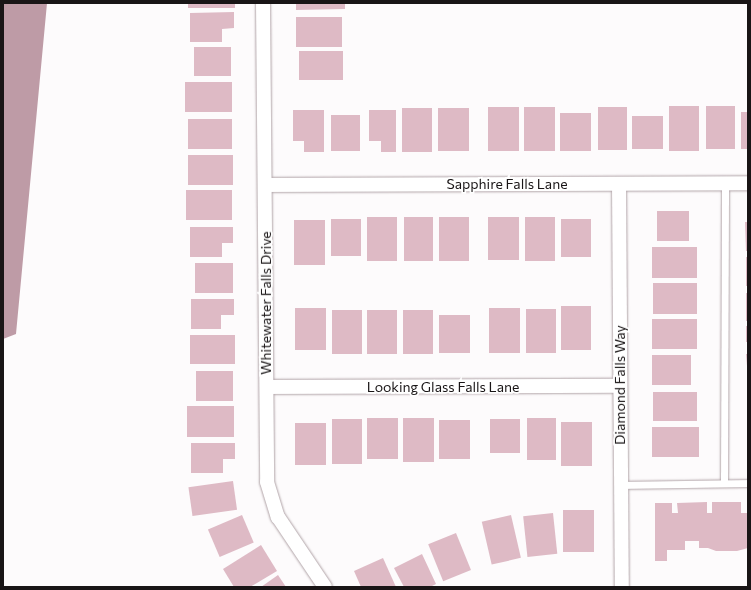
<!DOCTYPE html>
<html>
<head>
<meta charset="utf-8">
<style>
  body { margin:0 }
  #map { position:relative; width:751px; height:590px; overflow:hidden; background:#fdfbfc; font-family:Commissioner,sans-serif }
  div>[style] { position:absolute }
  .water>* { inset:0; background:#be9ba6 }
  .building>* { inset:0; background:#debac5; transform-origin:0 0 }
  .roads { filter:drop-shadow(0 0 1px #b1a4a8) drop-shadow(0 0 1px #b1a4a8) }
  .lane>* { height:7px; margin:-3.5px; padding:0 3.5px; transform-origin:3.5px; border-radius:3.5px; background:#fff }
  .street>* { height:14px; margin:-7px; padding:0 7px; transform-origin:7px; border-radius:7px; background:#fff }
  span { translate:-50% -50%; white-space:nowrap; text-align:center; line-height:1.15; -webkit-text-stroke:3.5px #fff; paint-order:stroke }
  .street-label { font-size:14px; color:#191516 }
  .frame { position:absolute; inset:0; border:4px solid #191516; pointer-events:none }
</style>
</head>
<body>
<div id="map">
  <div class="water">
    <div style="clip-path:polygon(3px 3px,47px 3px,16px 334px,3px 339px)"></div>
  </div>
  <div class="building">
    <div style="left:188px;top:3px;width:47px;height:5px"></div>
    <div style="clip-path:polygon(296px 3px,345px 3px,345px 9px,296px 10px)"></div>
    <div style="clip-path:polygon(234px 12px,234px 28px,222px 29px,222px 42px,190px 42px,190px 13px)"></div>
    <div style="left:296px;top:17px;width:46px;height:30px"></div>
    <div style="left:194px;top:47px;width:37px;height:29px"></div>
    <div style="left:299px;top:51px;width:44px;height:29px"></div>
    <div style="left:185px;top:82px;width:47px;height:30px"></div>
    <div style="left:669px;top:106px;width:30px;height:45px"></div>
    <div style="left:706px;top:106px;width:29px;height:43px"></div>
    <div style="left:488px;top:107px;width:31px;height:44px"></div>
    <div style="left:524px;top:107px;width:31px;height:44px"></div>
    <div style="left:598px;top:107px;width:29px;height:43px"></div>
    <div style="left:402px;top:108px;width:30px;height:44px"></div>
    <div style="left:438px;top:108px;width:31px;height:43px"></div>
    <div style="clip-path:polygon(293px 110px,324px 110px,324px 152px,304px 152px,304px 141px,293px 141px)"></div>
    <div style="clip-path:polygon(369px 110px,396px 110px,396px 152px,381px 152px,381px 141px,369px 141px)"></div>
    <div style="left:741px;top:112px;width:7px;height:37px"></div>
    <div style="left:560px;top:113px;width:31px;height:38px"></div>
    <div style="left:331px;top:115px;width:29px;height:36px"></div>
    <div style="left:632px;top:116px;width:31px;height:33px"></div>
    <div style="left:188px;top:119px;width:44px;height:30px"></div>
    <div style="left:188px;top:155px;width:45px;height:30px"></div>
    <div style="left:186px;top:190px;width:46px;height:30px"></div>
    <div style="left:657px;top:211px;width:32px;height:30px"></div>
    <div style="left:367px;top:217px;width:30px;height:44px"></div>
    <div style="left:404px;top:217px;width:29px;height:44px"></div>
    <div style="left:439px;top:217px;width:30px;height:44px"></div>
    <div style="left:488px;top:217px;width:31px;height:43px"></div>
    <div style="left:525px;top:217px;width:30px;height:44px"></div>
    <div style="left:331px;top:219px;width:30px;height:37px"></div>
    <div style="left:561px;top:219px;width:30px;height:38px"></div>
    <div style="left:294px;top:220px;width:31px;height:45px"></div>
    <div style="clip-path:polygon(745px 222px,748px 222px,748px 251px,746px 251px)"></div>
    <div style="clip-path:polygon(190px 227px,233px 227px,233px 243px,222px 243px,222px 257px,190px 257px)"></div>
    <div style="left:652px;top:247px;width:45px;height:31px"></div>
    <div style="left:746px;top:257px;width:2px;height:29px"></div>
    <div style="left:195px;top:263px;width:38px;height:30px"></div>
    <div style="left:653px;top:283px;width:44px;height:31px"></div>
    <div style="left:746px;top:293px;width:2px;height:28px"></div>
    <div style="clip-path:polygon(191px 299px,234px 299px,234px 315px,221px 315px,221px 329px,191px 329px)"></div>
    <div style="left:561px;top:306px;width:30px;height:44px"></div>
    <div style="left:295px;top:308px;width:31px;height:42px"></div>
    <div style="left:489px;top:308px;width:31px;height:45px"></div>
    <div style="left:526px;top:309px;width:30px;height:44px"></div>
    <div style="left:332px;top:310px;width:30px;height:44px"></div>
    <div style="left:367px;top:310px;width:30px;height:44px"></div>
    <div style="left:403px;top:310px;width:30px;height:44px"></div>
    <div style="left:439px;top:315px;width:31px;height:38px"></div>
    <div style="left:652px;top:319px;width:45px;height:30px"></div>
    <div style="left:746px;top:326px;width:2px;height:16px"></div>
    <div style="left:190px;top:335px;width:45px;height:29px"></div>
    <div style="clip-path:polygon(746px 354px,748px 354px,748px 366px,747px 366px)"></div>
    <div style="left:652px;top:355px;width:39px;height:30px"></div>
    <div style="left:196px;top:371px;width:37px;height:30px"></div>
    <div style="left:653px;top:392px;width:44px;height:29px"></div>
    <div style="left:187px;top:406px;width:47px;height:31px"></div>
    <div style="left:367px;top:418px;width:31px;height:41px"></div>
    <div style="left:403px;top:418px;width:31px;height:44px"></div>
    <div style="left:527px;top:418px;width:29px;height:42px"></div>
    <div style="left:332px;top:419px;width:30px;height:45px"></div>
    <div style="left:490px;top:419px;width:30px;height:34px"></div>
    <div style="left:439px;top:420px;width:31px;height:39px"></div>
    <div style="left:561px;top:422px;width:31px;height:44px"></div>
    <div style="left:295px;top:423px;width:31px;height:42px"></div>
    <div style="left:652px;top:427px;width:47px;height:30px"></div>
    <div style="clip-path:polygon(191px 443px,235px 443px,235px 459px,223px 459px,223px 473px,191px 473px)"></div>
    <div style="left:233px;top:481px;width:29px;height:45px;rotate:82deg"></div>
    <div style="clip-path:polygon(707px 502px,707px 513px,712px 513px,712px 502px,741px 502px,741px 513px,748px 513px,748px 548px,737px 551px,716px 551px,708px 548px,699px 548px,699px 541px,685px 541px,685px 550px,667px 550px,667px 561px,655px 561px,655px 503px,672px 503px,672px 513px,678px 513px,677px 503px)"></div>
    <div style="left:563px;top:510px;width:31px;height:42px"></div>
    <div style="left:553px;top:513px;width:41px;height:30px;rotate:84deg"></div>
    <div style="left:242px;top:515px;width:30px;height:37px;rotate:67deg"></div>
    <div style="left:511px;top:515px;width:44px;height:30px;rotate:77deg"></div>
    <div style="left:456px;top:533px;width:40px;height:30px;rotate:68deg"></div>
    <div style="clip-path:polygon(261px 545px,277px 571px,250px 587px,234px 587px,223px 569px)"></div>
    <div style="clip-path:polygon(422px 554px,436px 584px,430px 587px,404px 587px,394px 568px)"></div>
    <div style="clip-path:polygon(383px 558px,396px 587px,361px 587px,354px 571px)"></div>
    <div style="clip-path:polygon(278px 575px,286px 587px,261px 587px)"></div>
  </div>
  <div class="roads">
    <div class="lane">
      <div style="left:724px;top:483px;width:300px;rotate:-89.8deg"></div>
      <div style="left:621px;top:485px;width:127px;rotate:-0.9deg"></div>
    </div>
    <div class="street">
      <div style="left:263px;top:3px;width:479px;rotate:89.5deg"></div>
      <div style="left:267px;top:482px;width:37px;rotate:73deg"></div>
      <div style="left:278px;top:517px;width:84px;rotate:56.1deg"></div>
      <div style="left:619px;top:184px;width:403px;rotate:89.6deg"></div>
      <div style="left:266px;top:185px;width:482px;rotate:-0.2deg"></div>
      <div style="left:267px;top:387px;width:353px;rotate:-0.2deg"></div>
    </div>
  </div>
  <div class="street-label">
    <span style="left:507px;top:184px">Sapphire Falls Lane</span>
    <span style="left:266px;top:303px;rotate:-90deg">Whitewater Falls Drive</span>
    <span style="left:620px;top:385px;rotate:-90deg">Diamond Falls Way</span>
    <span style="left:443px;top:387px">Looking Glass Falls Lane</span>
  </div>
  <div class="frame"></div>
</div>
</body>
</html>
